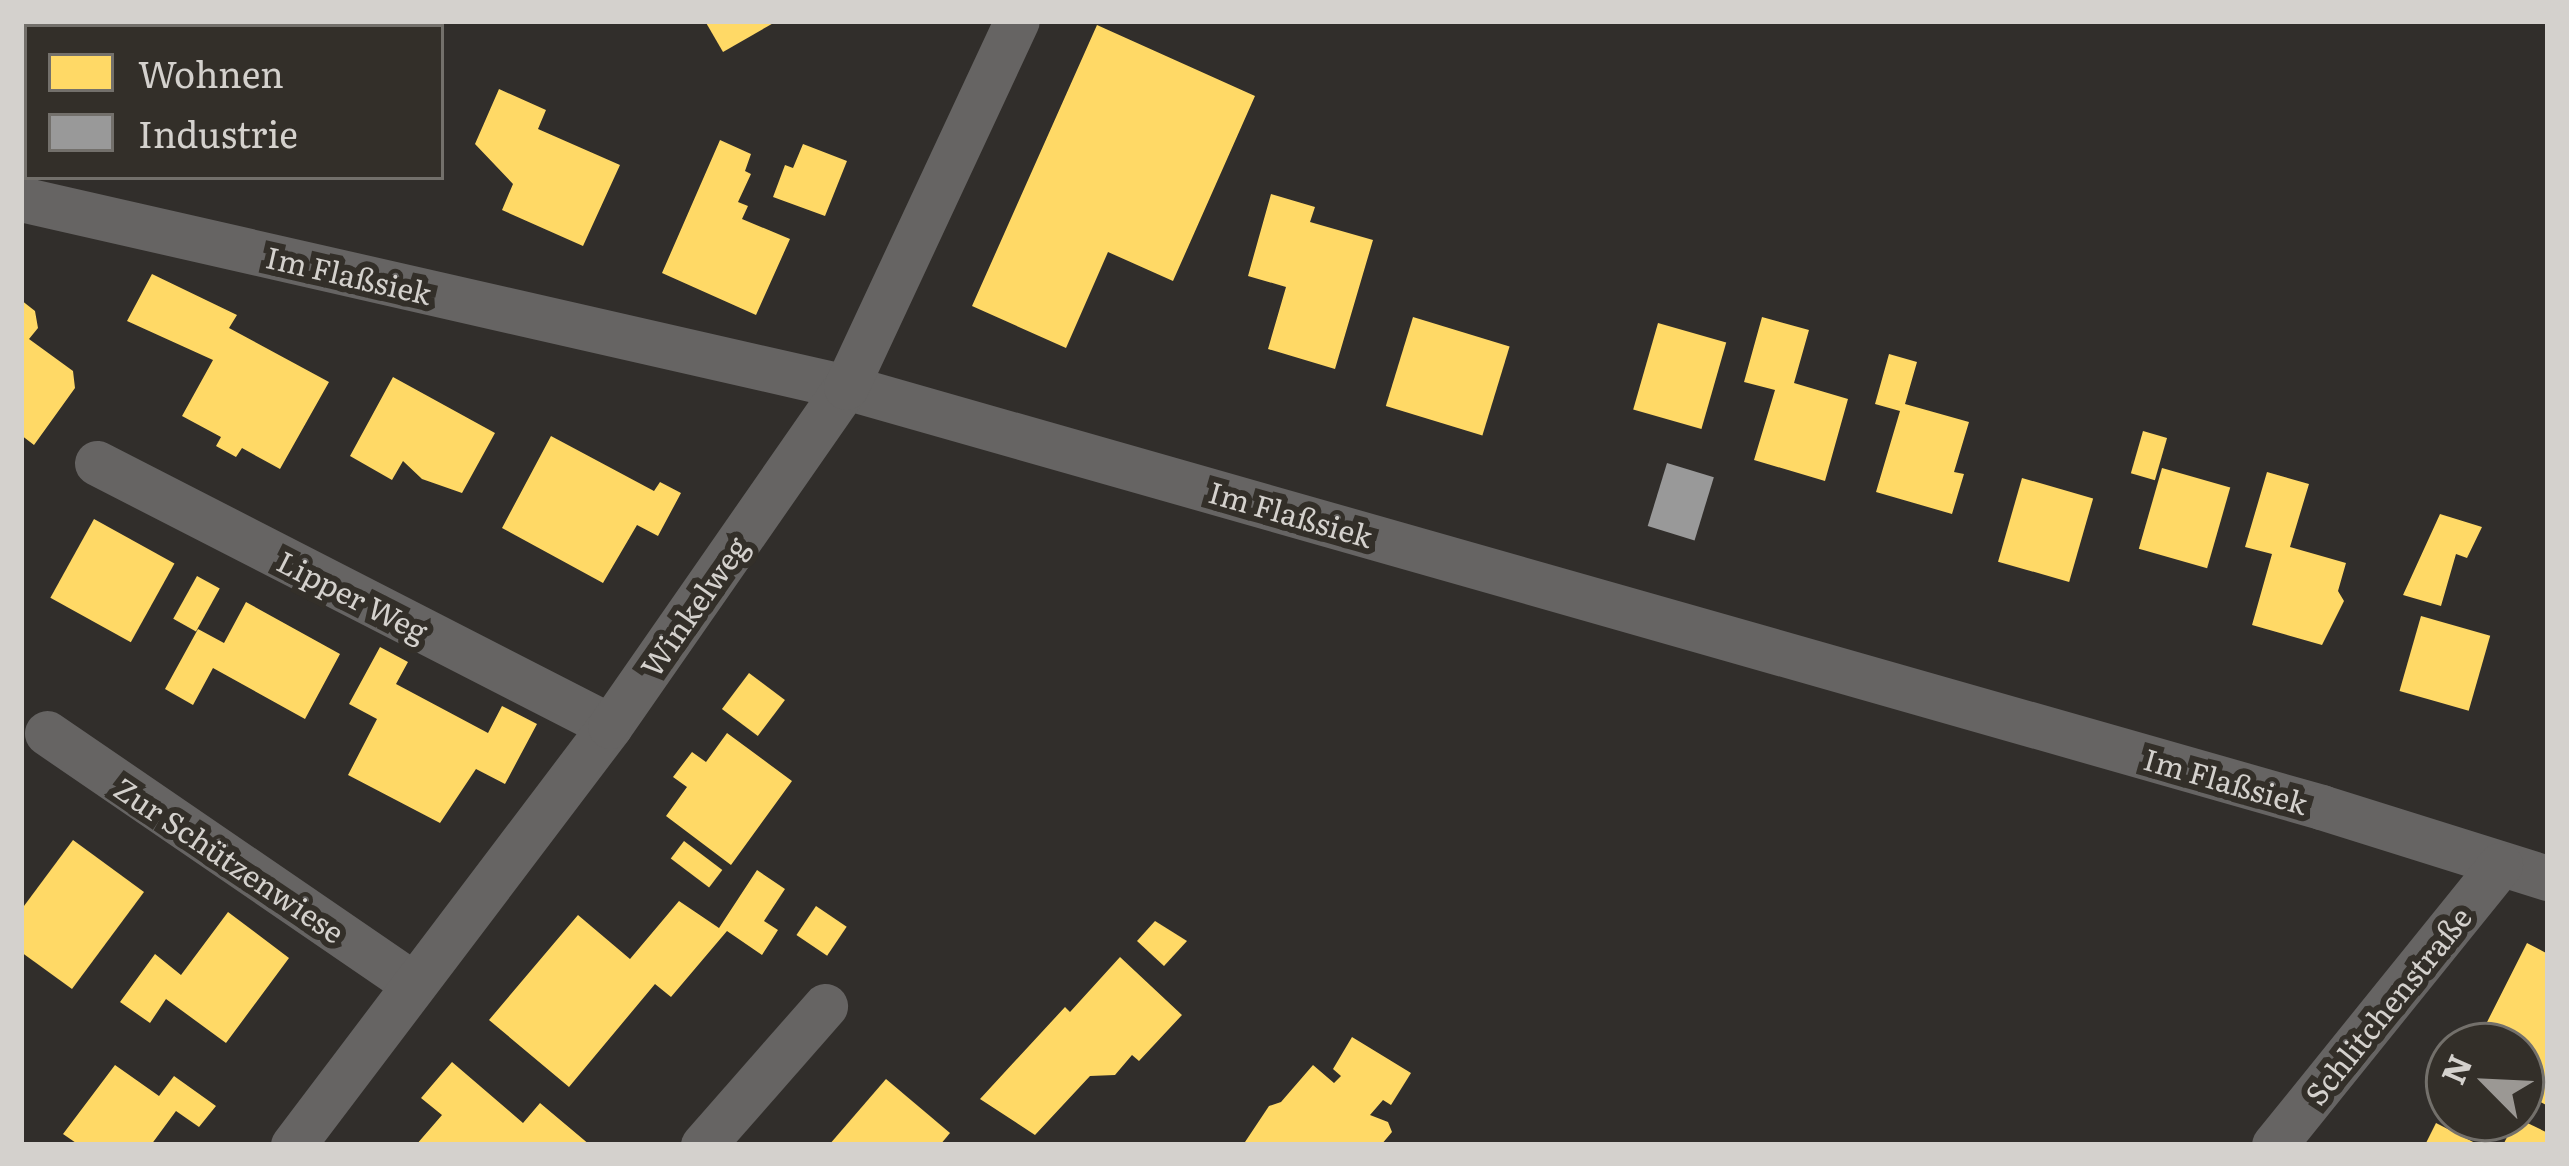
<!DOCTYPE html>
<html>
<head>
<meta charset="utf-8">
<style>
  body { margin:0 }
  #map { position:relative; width:2569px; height:1166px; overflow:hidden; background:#312e2b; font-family:Literata,serif }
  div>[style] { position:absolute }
  .homes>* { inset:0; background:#ffd966; transform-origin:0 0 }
  .industry>* { inset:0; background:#999; transform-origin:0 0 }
  .street>* { height:45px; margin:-22.5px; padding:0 22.5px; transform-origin:22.5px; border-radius:22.5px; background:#666463 }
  span { translate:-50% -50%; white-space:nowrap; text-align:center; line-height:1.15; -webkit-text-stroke:12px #332f29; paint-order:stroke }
  .street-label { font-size:30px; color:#d4d1cd }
  .frame { position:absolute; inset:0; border:24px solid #d4d1cd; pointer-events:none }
  .legend { position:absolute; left:24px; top:24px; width:420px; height:156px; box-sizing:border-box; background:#332f29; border:3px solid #73706b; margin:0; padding:15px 21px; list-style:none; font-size:36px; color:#d4d1cd }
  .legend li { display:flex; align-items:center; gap:24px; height:60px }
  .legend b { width:60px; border:3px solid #73706b }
  .north { position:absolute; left:2425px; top:1022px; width:120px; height:120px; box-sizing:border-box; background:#332f29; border:3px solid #73706b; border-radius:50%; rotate:294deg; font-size:33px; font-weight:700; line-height:48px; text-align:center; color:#d4d1cd }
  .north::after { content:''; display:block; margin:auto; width:42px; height:54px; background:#9b9894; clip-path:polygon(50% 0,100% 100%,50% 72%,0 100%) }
</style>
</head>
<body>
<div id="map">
  <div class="homes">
    <div style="clip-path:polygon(705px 21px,777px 21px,723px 52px)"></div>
    <div style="clip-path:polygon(1097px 25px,1255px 96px,1173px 281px,1108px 252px,1066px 348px,972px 306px)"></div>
    <div style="clip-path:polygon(499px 89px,546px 110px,538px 129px,620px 165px,583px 246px,502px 210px,513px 184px,475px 144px)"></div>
    <div style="clip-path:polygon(720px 140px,751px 154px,745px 171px,751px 174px,738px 202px,748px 206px,742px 219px,790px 239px,756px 315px,662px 273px)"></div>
    <div style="clip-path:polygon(803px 144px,847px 161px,825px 216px,773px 197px,785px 165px,793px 168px)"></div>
    <div style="clip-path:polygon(1271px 194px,1315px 207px,1310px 222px,1373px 240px,1335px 369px,1268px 349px,1286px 287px,1248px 276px)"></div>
    <div style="clip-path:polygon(152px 274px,237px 315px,229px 328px,329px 382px,280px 469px,242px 448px,236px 457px,216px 446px,221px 437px,182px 416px,213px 360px,127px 321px)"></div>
    <div style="clip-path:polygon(21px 300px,35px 311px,38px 328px,29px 339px,73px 371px,75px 388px,34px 445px,21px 435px)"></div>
    <div style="left:1413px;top:317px;width:101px;height:93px;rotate:17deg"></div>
    <div style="clip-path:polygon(1762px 317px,1809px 330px,1794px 383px,1848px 399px,1825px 481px,1754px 460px,1775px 390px,1744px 382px)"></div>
    <div style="left:1658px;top:323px;width:71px;height:90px;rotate:16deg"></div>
    <div style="clip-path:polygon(1889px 354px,1917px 362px,1905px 404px,1969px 422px,1954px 472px,1964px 474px,1952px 514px,1876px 492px,1900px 411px,1875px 404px)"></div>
    <div style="clip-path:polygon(393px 377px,495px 433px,462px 493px,422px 479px,403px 461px,392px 480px,350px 456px)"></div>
    <div style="left:2143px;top:431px;width:25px;height:44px;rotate:16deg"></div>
    <div style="clip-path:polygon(551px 436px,654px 491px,660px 482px,681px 493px,658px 536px,637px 525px,603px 583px,502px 528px)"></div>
    <div style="left:2162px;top:468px;width:71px;height:84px;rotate:16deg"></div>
    <div style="clip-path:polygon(2267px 472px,2309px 484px,2290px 547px,2346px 563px,2338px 591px,2344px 601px,2322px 645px,2252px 625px,2272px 554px,2245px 547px)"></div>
    <div style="left:2022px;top:478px;width:74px;height:87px;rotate:16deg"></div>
    <div style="clip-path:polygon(2440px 514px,2482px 527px,2467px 558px,2456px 554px,2441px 606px,2403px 595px)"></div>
    <div style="left:94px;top:519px;width:92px;height:90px;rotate:29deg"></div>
    <div style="left:197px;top:576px;width:26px;height:49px;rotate:29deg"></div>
    <div style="clip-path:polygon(246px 602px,340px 654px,305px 719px,213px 668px,193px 705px,165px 689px,198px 629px,224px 643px)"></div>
    <div style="left:2421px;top:616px;width:72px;height:78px;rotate:16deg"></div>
    <div style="clip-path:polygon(380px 647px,408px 662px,396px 684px,488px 733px,502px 706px,537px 724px,505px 784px,476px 769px,440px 823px,348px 775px,377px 719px,349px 704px)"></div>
    <div style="left:749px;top:673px;width:45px;height:45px;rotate:37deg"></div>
    <div style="clip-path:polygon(727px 733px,792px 781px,731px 865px,666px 816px,687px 787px,673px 777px,692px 752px,706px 762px)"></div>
    <div style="clip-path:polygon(73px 840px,144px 892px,72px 989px,21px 952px,21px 910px)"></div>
    <div style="left:684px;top:841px;width:48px;height:22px;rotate:37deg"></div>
    <div style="clip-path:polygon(757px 870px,785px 889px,764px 921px,778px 930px,762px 955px,727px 931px,671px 997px,655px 984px,569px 1087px,489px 1020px,578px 915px,630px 959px,679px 901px,719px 928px)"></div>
    <div style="left:816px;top:906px;width:37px;height:35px;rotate:34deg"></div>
    <div style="clip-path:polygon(228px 912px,289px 958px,226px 1043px,166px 999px,150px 1023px,120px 1002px,155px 954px,181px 975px)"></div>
    <div style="clip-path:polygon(1155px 921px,1187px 941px,1164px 966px,1137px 941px)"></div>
    <div style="clip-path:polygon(2527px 943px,2548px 954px,2548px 1106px,2521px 1092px,2531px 1061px,2521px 1055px,2521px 1046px,2503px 1046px,2481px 1034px)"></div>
    <div style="clip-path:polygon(1120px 957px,1182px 1015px,1139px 1061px,1132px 1055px,1115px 1075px,1090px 1076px,1035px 1135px,980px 1099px,1065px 1007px,1070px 1012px)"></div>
    <div style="clip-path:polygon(1352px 1037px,1411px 1073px,1391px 1105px,1383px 1100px,1370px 1115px,1388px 1122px,1392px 1132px,1381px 1145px,1243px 1145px,1269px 1106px,1281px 1102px,1313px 1065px,1334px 1083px,1341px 1076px,1333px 1069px)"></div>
    <div style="clip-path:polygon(452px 1062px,523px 1123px,540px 1103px,590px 1145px,416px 1145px,442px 1115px,421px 1098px)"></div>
    <div style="clip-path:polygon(115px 1065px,159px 1096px,174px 1076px,216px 1106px,199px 1127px,176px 1111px,151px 1145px,79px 1145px,63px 1134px)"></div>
    <div style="clip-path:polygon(886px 1079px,950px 1133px,940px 1145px,829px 1145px)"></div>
    <div style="clip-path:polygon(2517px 1118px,2548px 1133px,2548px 1145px,2503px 1145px)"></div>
    <div style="clip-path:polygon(2436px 1123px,2479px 1145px,2425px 1145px)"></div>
  </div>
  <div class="industry">
    <div style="left:1667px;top:463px;width:49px;height:66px;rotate:17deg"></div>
  </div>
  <div class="street">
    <div style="left:54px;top:27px;width:7px;rotate:-63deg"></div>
    <div style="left:21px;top:108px;width:15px;rotate:-67deg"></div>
    <div style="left:21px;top:199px;width:846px;rotate:12.84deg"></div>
    <div style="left:846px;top:387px;width:1534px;rotate:15.89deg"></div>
    <div style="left:2321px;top:807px;width:238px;rotate:17.4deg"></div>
    <div style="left:97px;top:463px;width:576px;rotate:27.14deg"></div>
    <div style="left:47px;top:733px;width:444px;rotate:34.4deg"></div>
    <div style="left:293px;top:1145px;width:525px;rotate:-52.89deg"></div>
    <div style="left:610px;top:726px;width:413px;rotate:-55.2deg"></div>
    <div style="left:846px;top:387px;width:404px;rotate:-65deg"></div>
    <div style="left:703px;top:1145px;width:185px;rotate:-48.7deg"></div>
    <div style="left:2274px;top:1145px;width:360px;rotate:-51.1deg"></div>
  </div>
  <div class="street-label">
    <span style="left:349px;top:274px;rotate:13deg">Im Flaßsiek</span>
    <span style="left:1291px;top:513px;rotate:16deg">Im Flaßsiek</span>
    <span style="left:353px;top:595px;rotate:27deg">Lipper Weg</span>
    <span style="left:693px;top:606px;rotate:-55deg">Winkelweg</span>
    <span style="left:2226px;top:780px;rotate:16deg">Im Flaßsiek</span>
    <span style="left:230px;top:859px;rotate:34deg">Zur Schützenwiese</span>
    <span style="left:2387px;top:1005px;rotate:-51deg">Schlitchenstraße</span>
  </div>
  <div class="frame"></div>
  <ul class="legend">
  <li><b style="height:33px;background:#ffd966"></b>Wohnen</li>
  <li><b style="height:33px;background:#999"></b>Industrie</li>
  </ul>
  <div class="north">N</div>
</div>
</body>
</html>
